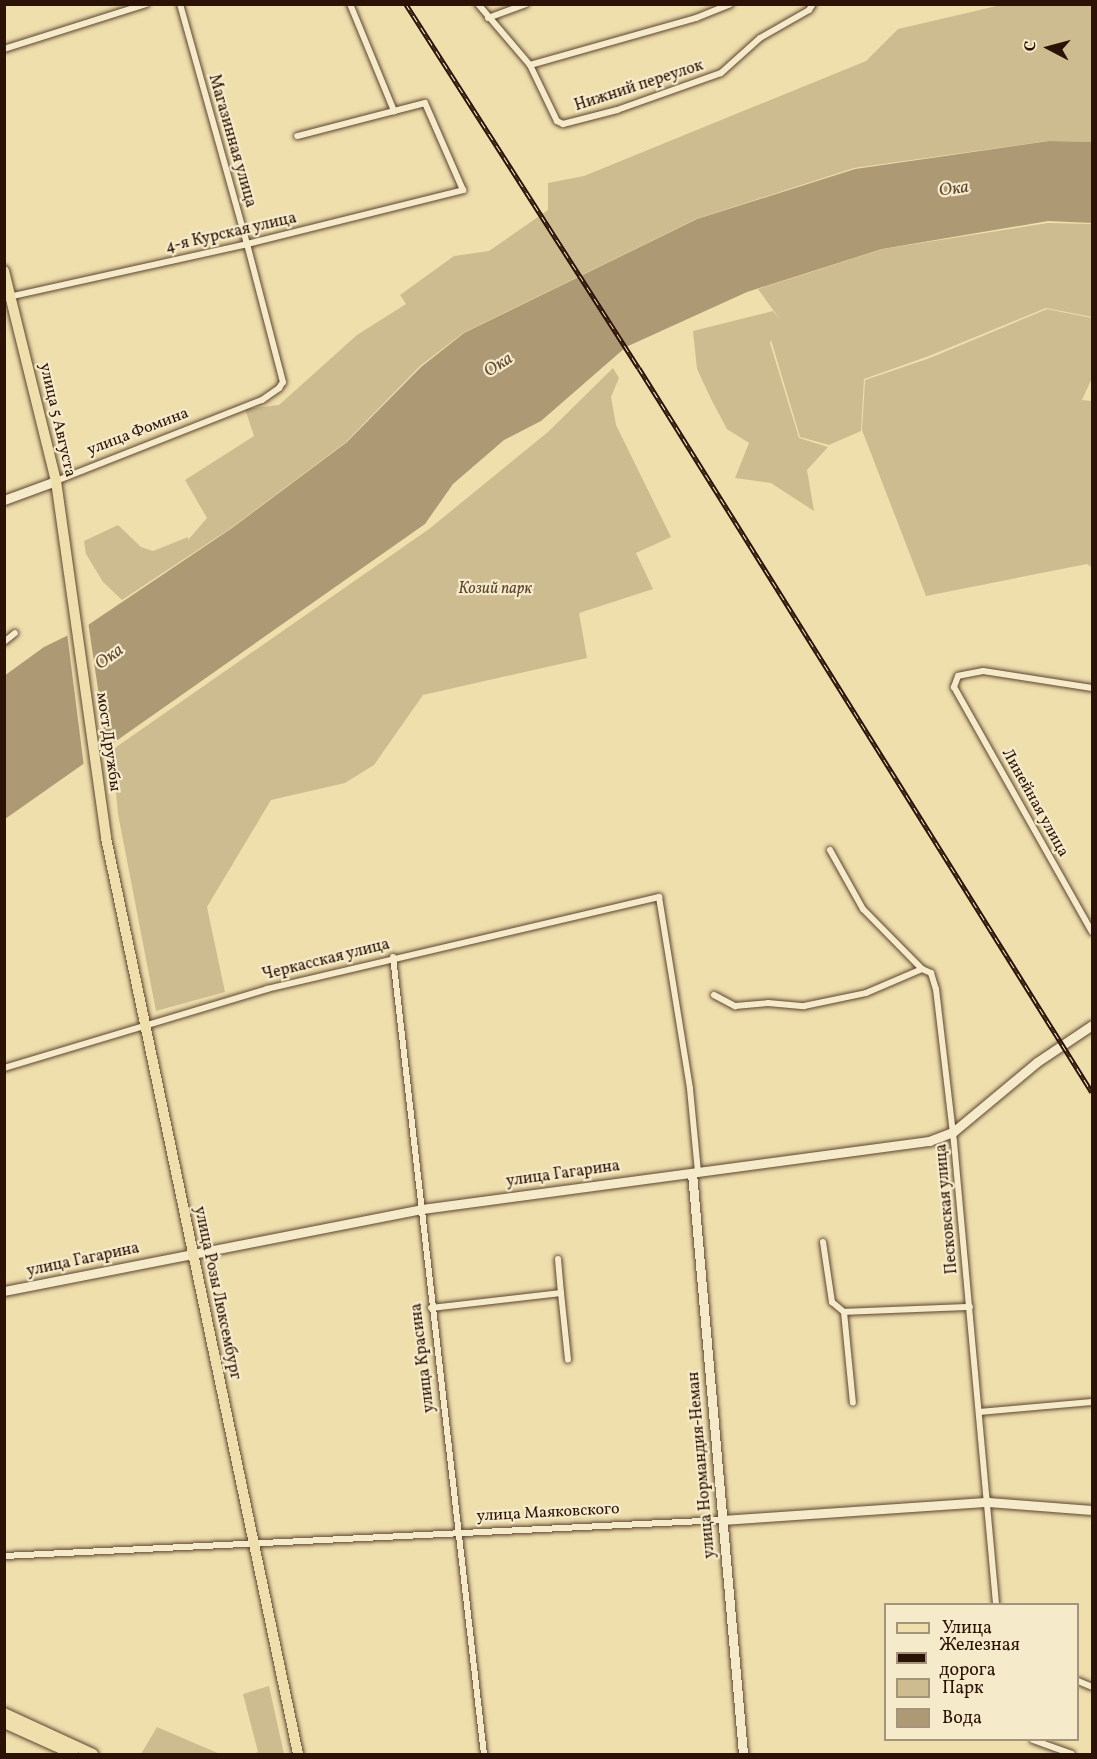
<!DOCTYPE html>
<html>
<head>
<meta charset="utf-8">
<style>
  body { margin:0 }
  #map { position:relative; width:1097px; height:1759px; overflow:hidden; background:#efdfad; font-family:Vollkorn,serif }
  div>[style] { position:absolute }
  .green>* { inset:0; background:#cebc91 }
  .water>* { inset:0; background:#ad9974 }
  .pier>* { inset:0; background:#efdfad }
  .roads { filter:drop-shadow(0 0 2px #5d4530) drop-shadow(0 0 2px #5d4530) }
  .street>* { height:6px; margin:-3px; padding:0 3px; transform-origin:3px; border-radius:3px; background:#f5eaca }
  .secondary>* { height:9px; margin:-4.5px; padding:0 4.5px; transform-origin:4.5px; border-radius:4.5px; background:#f5eaca }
  .primary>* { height:10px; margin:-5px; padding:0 5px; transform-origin:5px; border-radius:5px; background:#efdfad }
  .rail>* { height:4.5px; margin-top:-2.25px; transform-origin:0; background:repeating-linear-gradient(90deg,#f5eaca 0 7px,#2c1206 0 14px); box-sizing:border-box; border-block:2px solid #2c1206 }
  span { translate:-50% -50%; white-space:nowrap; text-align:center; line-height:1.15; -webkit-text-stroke:4.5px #f5eaca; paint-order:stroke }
  .street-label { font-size:16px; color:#2c1206 }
  .park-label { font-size:16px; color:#5d4530; font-style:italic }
  .water-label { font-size:18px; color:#604832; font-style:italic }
  .frame { position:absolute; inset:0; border:6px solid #2c1206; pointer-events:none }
  .legend { position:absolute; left:884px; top:1603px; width:195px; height:138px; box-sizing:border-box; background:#f5eaca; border:2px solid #a5947c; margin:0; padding:8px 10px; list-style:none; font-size:18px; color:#2c1206 }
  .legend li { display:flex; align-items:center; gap:12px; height:30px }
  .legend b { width:30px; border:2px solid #a5947c }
  .north { position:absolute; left:1019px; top:18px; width:60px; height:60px; -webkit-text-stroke:4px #f5eaca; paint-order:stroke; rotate:276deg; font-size:16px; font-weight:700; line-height:24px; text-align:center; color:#2c1206 }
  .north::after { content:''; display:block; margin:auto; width:21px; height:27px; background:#2c1206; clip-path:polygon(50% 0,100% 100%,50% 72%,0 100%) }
</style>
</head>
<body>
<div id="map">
  <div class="green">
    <div style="clip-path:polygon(1001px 5px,1092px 5px,1092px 142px,1048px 141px,854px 168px,696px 219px,463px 333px,420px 366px,346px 442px,231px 528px,122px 600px,103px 582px,86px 554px,84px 541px,118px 525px,141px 547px,153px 551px,188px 537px,188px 540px,207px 518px,185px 480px,254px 436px,245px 409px,279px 405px,357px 335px,406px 304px,400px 295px,454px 256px,489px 251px,548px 210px,548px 183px,584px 176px,866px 61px,898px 29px)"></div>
    <div style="clip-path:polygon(1048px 223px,1092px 224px,1092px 317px,1046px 308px,929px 356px,864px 379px,861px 431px,829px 445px,800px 437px,771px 340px,770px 343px,799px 438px,828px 447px,807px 470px,814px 511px,771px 483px,735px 478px,749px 443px,727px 429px,711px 399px,697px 369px,693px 331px,773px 311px,781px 321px,758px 289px,883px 249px)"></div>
    <div style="clip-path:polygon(1047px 309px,1092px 318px,1092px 378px,1082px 400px,1092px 401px,1092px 567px,1087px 564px,926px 596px,862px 430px,865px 380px,930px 358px)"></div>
    <div style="clip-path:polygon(613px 368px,619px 378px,611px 397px,616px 425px,671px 537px,636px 553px,653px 589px,579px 613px,587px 658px,423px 695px,374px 765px,345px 783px,271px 800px,207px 907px,225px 992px,156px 1011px,118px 814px,112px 750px,429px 529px,548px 432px)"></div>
    <div style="clip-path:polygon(269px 1686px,284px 1754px,252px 1754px,258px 1752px,243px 1694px)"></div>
    <div style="clip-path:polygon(157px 1727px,220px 1754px,141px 1754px)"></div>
  </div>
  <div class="water">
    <div style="clip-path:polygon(1049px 141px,1092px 142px,1092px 223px,1048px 221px,882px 249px,747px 292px,626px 347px,541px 421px,504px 440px,453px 484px,425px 524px,5px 819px,4px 676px,44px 647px,85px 627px,232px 528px,347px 442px,421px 367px,464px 333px,697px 219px,855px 169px)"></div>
  </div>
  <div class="pier">
    <div style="clip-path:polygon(88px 621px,107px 751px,84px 767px,67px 633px)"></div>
  </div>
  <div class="roads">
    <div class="street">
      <div style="left:350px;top:4px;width:116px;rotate:67.6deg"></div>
      <div style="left:478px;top:4px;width:80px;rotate:49.6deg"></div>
      <div style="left:530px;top:65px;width:62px;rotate:64.3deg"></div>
      <div style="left:557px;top:121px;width:7px;rotate:27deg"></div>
      <div style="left:563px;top:124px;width:56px;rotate:-14.5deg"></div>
      <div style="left:617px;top:110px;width:110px;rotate:-19.6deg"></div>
      <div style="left:721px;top:73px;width:52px;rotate:-41.9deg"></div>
      <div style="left:760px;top:38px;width:56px;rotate:-29.7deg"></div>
      <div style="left:809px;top:10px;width:7px;rotate:-56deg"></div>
      <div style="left:488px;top:18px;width:40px;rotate:-20.2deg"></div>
      <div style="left:4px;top:49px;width:149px;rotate:-17.6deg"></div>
      <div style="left:530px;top:65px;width:173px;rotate:-15.8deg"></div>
      <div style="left:696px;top:18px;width:37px;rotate:-22deg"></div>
      <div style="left:4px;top:298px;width:249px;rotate:-12.5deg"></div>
      <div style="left:247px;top:244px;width:223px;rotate:-14deg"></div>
      <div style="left:463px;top:190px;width:95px;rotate:-113.6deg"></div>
      <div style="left:425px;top:103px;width:132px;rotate:165.5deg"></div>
      <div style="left:56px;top:481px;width:221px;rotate:-21.5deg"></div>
      <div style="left:262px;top:400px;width:21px;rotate:-35deg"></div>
      <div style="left:279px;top:388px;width:7px;rotate:-56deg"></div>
      <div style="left:283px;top:382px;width:143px;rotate:-104.6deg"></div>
      <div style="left:247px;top:244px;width:249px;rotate:-105.6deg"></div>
      <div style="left:4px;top:642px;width:14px;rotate:-39deg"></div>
      <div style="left:1092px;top:688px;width:110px;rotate:-171.1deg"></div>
      <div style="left:983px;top:671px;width:25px;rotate:169deg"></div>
      <div style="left:958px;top:676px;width:12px;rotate:110deg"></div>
      <div style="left:954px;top:687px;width:281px;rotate:60.6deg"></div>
      <div style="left:830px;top:850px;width:68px;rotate:60.8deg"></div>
      <div style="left:863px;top:909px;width:84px;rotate:45.5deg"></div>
      <div style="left:922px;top:969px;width:10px;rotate:24deg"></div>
      <div style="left:931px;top:973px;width:17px;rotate:73deg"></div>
      <div style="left:936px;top:989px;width:154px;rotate:83.3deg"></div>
      <div style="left:954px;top:1142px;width:464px;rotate:84.8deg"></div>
      <div style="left:393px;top:957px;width:802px;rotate:83.49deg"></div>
      <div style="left:714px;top:995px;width:24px;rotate:28deg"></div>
      <div style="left:735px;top:1006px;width:33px;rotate:-5deg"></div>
      <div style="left:768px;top:1003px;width:36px;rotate:5deg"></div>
      <div style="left:804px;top:1006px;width:63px;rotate:-11.8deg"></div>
      <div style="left:866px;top:993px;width:61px;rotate:-23.2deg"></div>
      <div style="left:4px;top:1068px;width:275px;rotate:-16.7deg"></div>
      <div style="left:267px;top:989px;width:403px;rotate:-13.2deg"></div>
      <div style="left:659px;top:897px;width:194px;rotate:80.8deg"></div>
      <div style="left:690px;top:1089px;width:83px;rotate:84.5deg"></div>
      <div style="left:823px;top:1242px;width:61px;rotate:81.5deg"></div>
      <div style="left:832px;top:1302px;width:16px;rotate:40deg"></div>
      <div style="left:844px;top:1312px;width:91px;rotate:84.4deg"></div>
      <div style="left:558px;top:1259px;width:34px;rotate:85deg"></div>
      <div style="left:431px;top:1308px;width:131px;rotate:-6.6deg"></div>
      <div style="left:561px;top:1293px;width:67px;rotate:84deg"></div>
      <div style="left:844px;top:1312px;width:126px;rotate:-2.3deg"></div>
      <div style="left:979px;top:1412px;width:113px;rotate:-5.1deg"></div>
      <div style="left:4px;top:1556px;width:719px;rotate:-2.87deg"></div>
      <div style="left:1078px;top:1681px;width:15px;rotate:23deg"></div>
      <div style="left:1033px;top:1740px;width:41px;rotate:19.7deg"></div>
    </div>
    <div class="secondary">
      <div style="left:4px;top:500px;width:55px;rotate:-20.1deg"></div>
      <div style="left:692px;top:1173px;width:583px;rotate:84.98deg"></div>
      <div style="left:4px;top:1291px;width:426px;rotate:-11.1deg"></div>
      <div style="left:422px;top:1209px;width:512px;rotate:-7.64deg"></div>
      <div style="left:929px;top:1141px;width:26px;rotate:-21deg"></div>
      <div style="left:953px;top:1132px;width:109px;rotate:-39.8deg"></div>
      <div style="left:1037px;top:1062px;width:66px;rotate:-33.9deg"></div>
      <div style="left:722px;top:1520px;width:267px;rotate:-3.9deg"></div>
      <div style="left:988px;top:1502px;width:104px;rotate:4.4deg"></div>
    </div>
    <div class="primary">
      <div style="left:4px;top:271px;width:216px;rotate:76.1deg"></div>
      <div style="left:56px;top:481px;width:360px;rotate:82deg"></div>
      <div style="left:106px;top:838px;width:936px;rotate:78.16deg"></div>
      <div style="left:4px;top:1713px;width:98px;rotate:24.7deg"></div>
      <div style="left:4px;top:1723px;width:76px;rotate:24.2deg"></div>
    </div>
  </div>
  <div class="rail">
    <div style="left:406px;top:4px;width:432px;rotate:57.4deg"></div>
    <div style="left:639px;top:368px;width:854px;rotate:57.97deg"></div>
  </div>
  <div class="street-label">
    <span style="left:639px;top:86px;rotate:-18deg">Нижний переулок</span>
    <span style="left:232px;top:141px;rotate:74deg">Магазинная улица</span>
    <span style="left:231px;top:233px;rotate:-13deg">4-я Курская улица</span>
    <span style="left:57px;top:420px;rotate:77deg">улица 5 Августа</span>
    <span style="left:138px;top:432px;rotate:-21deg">улица Фомина</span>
    <span style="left:108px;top:742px;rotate:82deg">мост Дружбы</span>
    <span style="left:1035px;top:803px;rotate:61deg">Линейная улица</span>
    <span style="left:326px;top:960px;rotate:-14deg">Черкасская улица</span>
    <span style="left:563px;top:1174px;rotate:-8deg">улица Гагарина</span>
    <span style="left:947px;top:1209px;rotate:-95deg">Песковская улица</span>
    <span style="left:83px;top:1260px;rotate:-12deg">улица Гагарина</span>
    <span style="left:217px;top:1293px;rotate:78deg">улица Розы Люксембург</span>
    <span style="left:423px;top:1358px;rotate:-97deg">улица Красина</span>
    <span style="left:702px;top:1465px;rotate:-95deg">улица Нормандия-Неман</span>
    <span style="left:548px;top:1513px;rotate:-3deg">улица Маяковского</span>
  </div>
  <div class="park-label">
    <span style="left:495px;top:589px">Козий парк</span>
  </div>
  <div class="water-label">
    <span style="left:954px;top:190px;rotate:-8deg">Ока</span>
    <span style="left:499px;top:366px;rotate:-33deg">Ока</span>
    <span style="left:110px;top:658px;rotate:-37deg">Ока</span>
  </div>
  <div class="frame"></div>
  <ul class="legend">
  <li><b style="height:8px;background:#efdfad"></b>Улица</li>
  <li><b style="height:8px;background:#2c1206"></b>Железная дорога</li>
  <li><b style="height:16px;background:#cebc91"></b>Парк</li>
  <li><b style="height:16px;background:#ad9974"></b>Вода</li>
  </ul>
  <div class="north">С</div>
</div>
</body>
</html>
